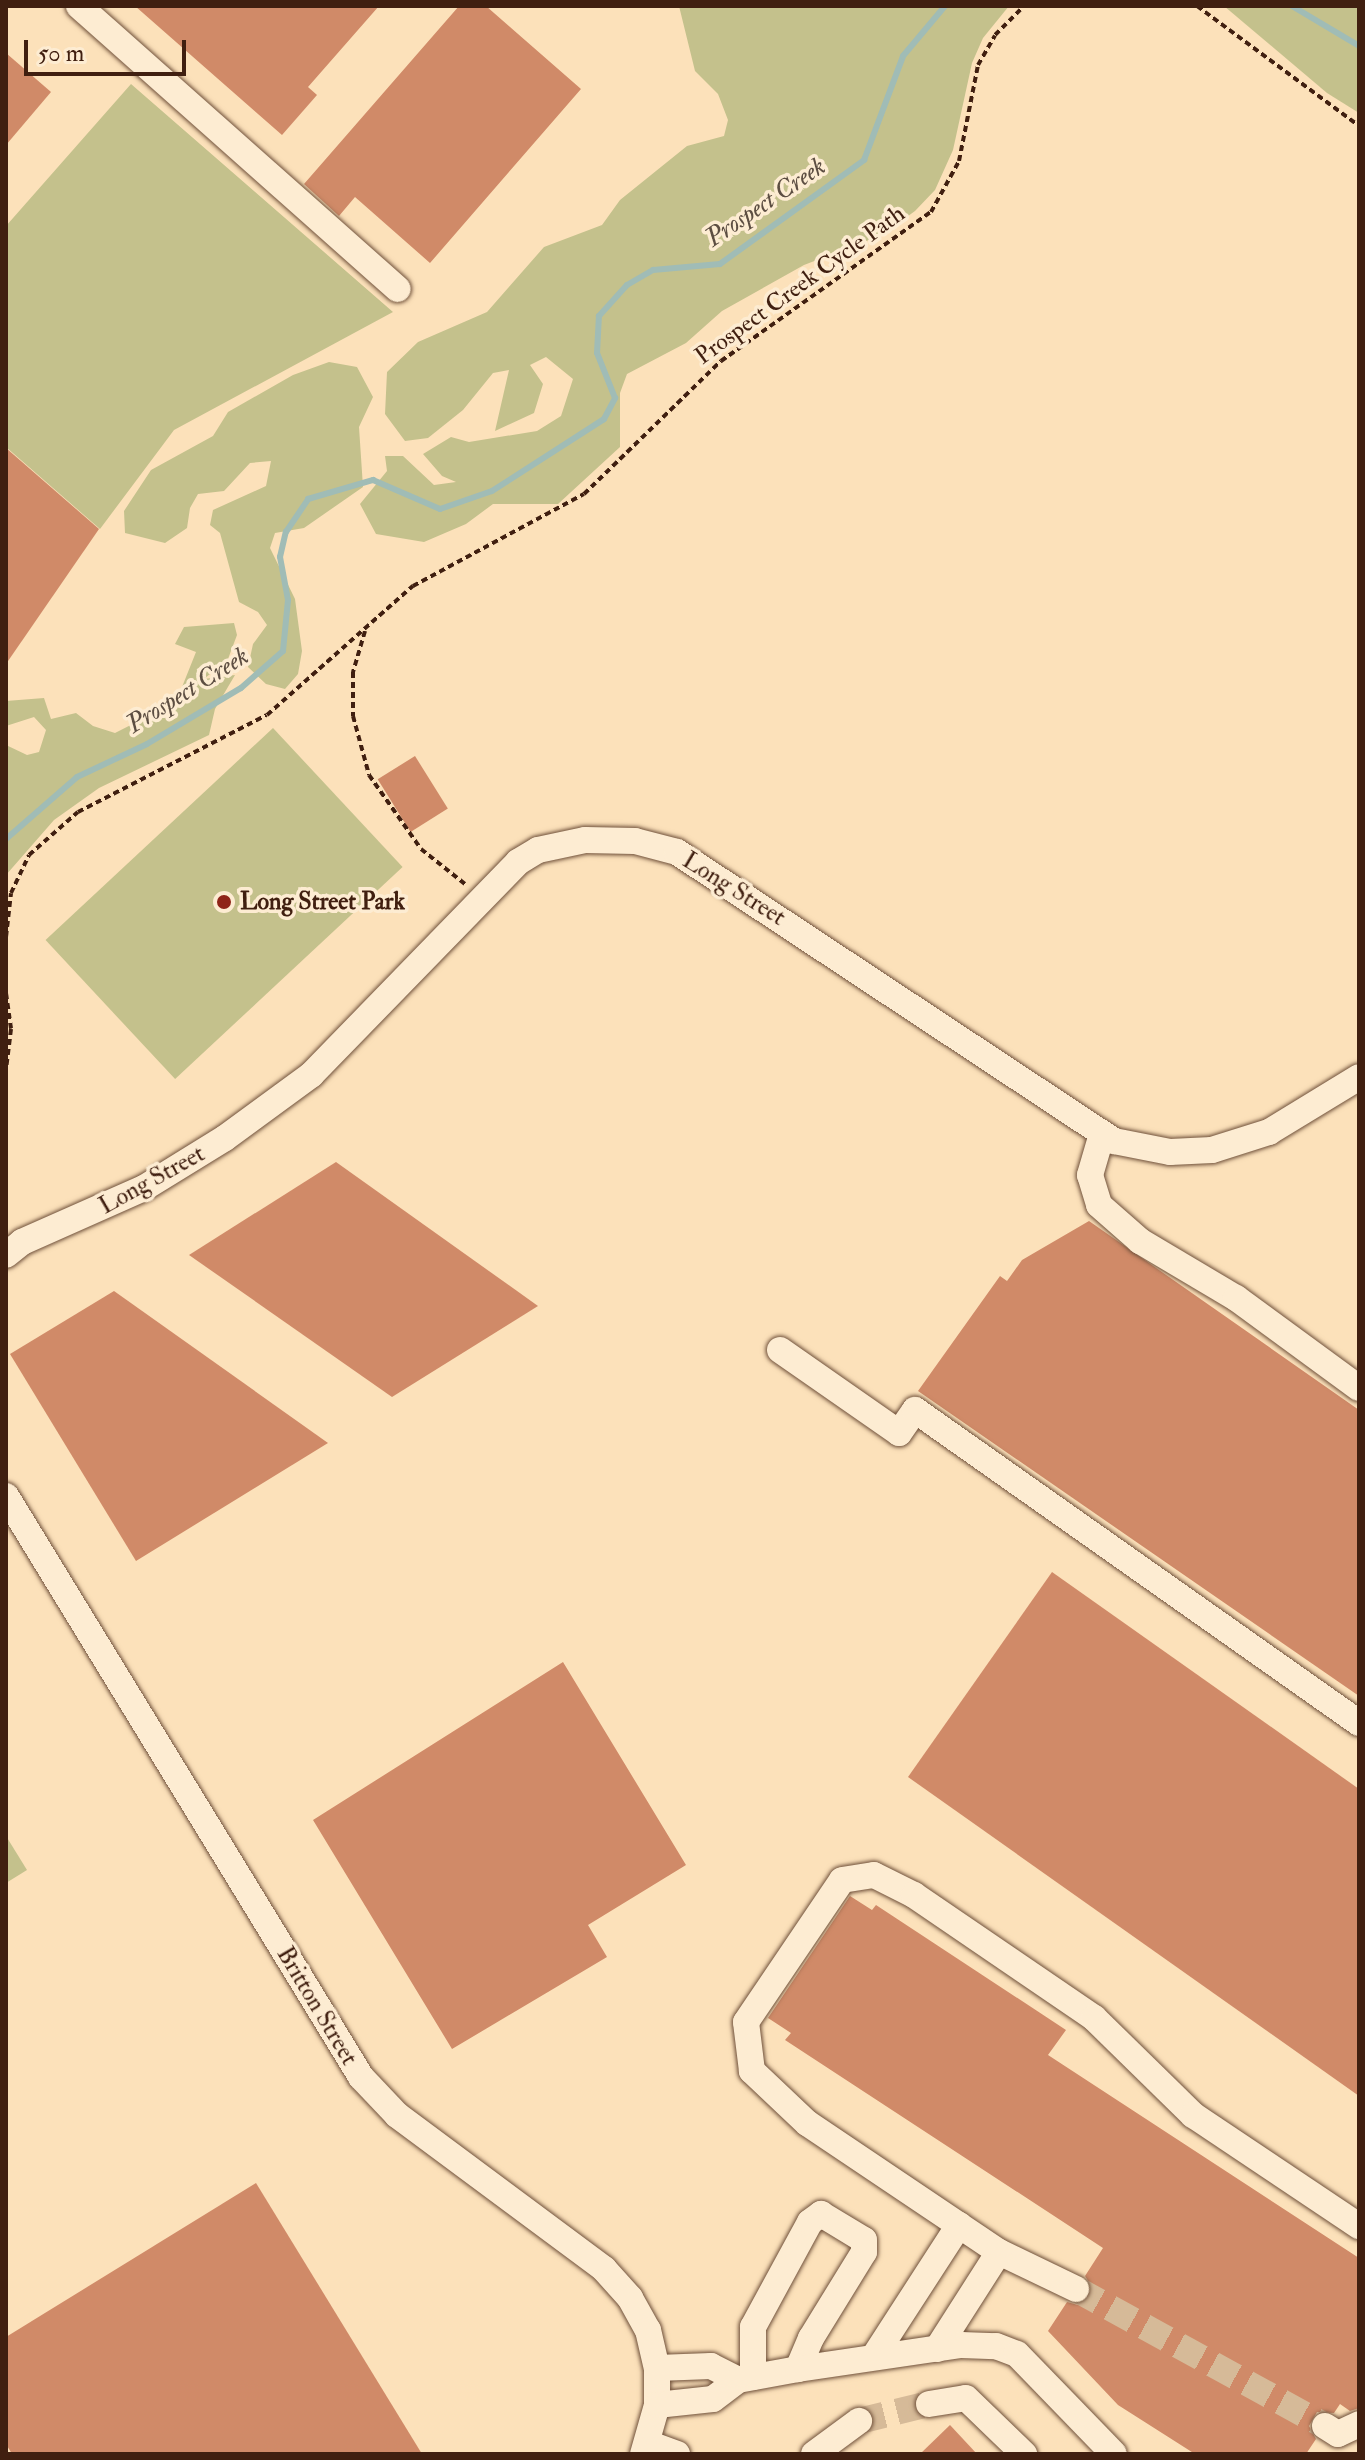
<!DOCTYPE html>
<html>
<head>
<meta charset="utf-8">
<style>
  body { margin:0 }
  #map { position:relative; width:1365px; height:2460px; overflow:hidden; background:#fce1ba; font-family:"IM FELL Double Pica",serif }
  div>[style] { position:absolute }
  .green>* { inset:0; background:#c4c18c; transform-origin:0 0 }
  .stream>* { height:6px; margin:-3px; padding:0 3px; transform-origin:3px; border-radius:3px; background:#a0bcb6 }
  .building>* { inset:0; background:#d08a68; transform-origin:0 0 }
  .minor-tunnel>* { height:26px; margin-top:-13px; transform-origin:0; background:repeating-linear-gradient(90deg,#d6ba98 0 26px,transparent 0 39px) }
  .path>* { height:4px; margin-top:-2px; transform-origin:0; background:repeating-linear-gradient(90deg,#401f10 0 6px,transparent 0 10px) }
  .roads { filter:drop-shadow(0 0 2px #6f503a) drop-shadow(0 0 2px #6f503a) }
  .minor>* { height:26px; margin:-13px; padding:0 13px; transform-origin:13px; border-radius:13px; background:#fdecd2 }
  .dots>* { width:22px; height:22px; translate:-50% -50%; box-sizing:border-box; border:4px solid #fdecd2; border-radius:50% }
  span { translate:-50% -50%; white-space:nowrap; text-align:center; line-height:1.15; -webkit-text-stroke:7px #fdecd2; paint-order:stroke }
  .street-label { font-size:24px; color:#401f10 }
  .poi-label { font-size:24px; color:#401f10; font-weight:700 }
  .left { translate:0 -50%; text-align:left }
  .water-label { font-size:26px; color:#5d4e42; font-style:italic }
  .frame { position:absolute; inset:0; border:8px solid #401f10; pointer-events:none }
  .scale { position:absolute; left:24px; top:40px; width:162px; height:36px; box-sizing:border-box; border:4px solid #401f10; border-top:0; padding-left:10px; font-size:24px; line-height:28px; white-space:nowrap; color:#401f10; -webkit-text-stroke:6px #fdecd2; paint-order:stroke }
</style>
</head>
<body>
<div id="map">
  <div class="green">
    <div style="clip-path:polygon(679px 6px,1009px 6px,983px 38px,972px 63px,953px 150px,935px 190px,915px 211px,882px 235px,804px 265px,722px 311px,686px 343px,627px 374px,620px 393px,620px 447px,558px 504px,493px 504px,466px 524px,424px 542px,376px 534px,360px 504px,387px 471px,385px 456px,403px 456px,434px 485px,456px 482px,442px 476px,423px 454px,451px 437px,469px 442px,537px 431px,561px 416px,573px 379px,546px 357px,530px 365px,543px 384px,534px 413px,495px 431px,509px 370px,493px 373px,463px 410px,428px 438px,405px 441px,385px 414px,387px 372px,418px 342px,487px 312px,544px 247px,602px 225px,620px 200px,687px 146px,724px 136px,728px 120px,718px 94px,695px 71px)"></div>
    <div style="clip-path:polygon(1224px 6px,1359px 6px,1359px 113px,1327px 93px)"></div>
    <div style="clip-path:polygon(131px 84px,393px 312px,174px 430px,100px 529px,6px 447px,6px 226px)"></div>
    <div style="clip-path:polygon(329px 362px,357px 367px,373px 397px,359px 427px,363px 487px,304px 528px,275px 533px,270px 548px,295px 599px,302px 651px,298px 674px,285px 689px,266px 684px,248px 667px,253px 644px,267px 625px,258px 612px,239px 602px,220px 533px,210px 525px,213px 510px,266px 486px,271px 461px,250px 463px,224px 491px,198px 494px,190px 508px,187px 528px,165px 543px,125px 533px,124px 511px,151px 470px,213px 436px,228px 412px,293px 375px)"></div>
    <div style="clip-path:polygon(234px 623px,237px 635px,228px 659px,204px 679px,235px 675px,215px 709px,209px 735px,99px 788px,54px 820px,6px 875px,6px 745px,27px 755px,39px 752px,46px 730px,34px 717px,6px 726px,6px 701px,44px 698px,51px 719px,76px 713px,93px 726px,115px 733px,176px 702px,196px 652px,175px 644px,184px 627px)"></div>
    <div style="left:273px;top:728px;width:190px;height:311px;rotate:47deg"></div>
    <div style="clip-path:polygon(6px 1836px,27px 1870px,6px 1883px)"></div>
  </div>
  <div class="stream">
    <div style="left:1292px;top:6px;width:78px;rotate:30.8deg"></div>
    <div style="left:6px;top:839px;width:94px;rotate:-41.1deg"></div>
    <div style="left:77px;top:777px;width:77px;rotate:-25.2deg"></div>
    <div style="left:147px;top:744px;width:109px;rotate:-30.8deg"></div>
    <div style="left:241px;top:688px;width:56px;rotate:-41.4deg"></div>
    <div style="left:283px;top:651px;width:51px;rotate:-84.4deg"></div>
    <div style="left:288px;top:600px;width:44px;rotate:-100.5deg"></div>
    <div style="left:280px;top:557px;width:26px;rotate:-77deg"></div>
    <div style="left:286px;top:532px;width:40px;rotate:-56deg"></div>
    <div style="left:308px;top:499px;width:68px;rotate:-16.3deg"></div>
    <div style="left:373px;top:480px;width:73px;rotate:23.4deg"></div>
    <div style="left:440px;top:509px;width:55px;rotate:-19.1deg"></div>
    <div style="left:492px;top:491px;width:133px;rotate:-32.7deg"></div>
    <div style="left:604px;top:419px;width:24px;rotate:-62deg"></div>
    <div style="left:615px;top:398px;width:48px;rotate:-111.8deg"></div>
    <div style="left:597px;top:353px;width:37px;rotate:-87deg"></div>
    <div style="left:599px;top:316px;width:42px;rotate:-47.9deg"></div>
    <div style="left:627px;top:285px;width:30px;rotate:-30deg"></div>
    <div style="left:653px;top:270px;width:67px;rotate:-5.1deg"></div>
    <div style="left:720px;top:264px;width:178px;rotate:-35.8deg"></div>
    <div style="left:864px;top:160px;width:111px;rotate:-69.4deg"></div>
    <div style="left:903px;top:56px;width:65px;rotate:-50deg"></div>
  </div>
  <div class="building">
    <div style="clip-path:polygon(135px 6px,379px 6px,308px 87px,317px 95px,282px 135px)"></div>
    <div style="clip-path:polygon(459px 6px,486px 6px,581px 89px,430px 263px,355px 197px,339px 216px,304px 184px)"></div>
    <div style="clip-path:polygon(6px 53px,51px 92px,6px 145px)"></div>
    <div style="clip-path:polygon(6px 448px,99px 529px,6px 664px)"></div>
    <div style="left:415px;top:756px;width:62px;height:44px;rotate:58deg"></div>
    <div style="clip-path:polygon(336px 1162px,538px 1306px,392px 1397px,189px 1255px)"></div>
    <div style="clip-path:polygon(1089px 1221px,1359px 1410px,1359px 1696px,918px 1391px,1000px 1276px,1007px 1281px,1022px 1260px)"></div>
    <div style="clip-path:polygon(114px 1291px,328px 1443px,136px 1561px,10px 1354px)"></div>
    <div style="clip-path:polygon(1052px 1572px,1359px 1789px,1359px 2096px,908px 1777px)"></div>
    <div style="clip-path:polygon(563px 1662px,686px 1865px,588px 1925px,607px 1957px,452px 2049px,313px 1820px)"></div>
    <div style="clip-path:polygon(850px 1896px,872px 1910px,876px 1905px,1066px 2030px,1048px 2055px,1359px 2258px,1359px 2408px,1350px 2411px,1340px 2404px,1334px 2413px,1317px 2412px,1309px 2426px,1316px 2439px,1306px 2454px,1195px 2454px,1118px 2405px,1048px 2331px,1067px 2302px,1078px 2305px,1090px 2297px,1092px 2287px,1085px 2276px,1103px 2248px,785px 2040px,791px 2033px,768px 2018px)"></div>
    <div style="clip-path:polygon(256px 2183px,422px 2454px,12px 2454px,6px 2444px,6px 2337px)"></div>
    <div style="clip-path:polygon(950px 2425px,977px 2454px,920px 2454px)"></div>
  </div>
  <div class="minor-tunnel">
    <div style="left:1076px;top:2289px;width:284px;rotate:28.8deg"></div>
    <div style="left:859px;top:2421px;width:72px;rotate:-13.7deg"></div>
  </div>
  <div class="path">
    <div style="left:1197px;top:6px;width:202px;rotate:36.5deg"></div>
    <div style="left:365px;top:631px;width:43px;rotate:106.3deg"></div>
    <div style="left:353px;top:672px;width:44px;rotate:90deg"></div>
    <div style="left:353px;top:716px;width:61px;rotate:74.8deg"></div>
    <div style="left:369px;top:775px;width:90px;rotate:54.9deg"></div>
    <div style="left:421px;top:849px;width:56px;rotate:38.5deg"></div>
    <div style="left:6px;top:937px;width:44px;rotate:-83.5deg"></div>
    <div style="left:11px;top:893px;width:42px;rotate:-64.7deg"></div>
    <div style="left:29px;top:855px;width:65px;rotate:-41.3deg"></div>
    <div style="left:78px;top:812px;width:212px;rotate:-27.2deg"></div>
    <div style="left:267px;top:715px;width:195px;rotate:-41.5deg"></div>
    <div style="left:413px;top:586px;width:194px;rotate:-28.3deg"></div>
    <div style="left:584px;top:494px;width:191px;rotate:-44.2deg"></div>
    <div style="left:721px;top:361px;width:257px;rotate:-35.4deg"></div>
    <div style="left:931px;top:212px;width:58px;rotate:-61.2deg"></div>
    <div style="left:959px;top:161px;width:98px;rotate:-78.8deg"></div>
    <div style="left:978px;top:65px;width:34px;rotate:-60deg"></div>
    <div style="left:995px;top:35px;width:41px;rotate:-45deg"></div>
    <div style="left:6px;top:993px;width:36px;rotate:82deg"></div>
    <div style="left:11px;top:1029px;width:38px;rotate:97deg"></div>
  </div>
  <div class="roads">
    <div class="minor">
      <div style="left:79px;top:6px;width:426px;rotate:41.6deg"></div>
      <div style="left:1102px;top:1134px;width:43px;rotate:106.3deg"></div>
      <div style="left:1090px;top:1175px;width:31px;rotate:73deg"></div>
      <div style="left:1099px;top:1205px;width:55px;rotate:41.3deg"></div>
      <div style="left:1140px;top:1241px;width:112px;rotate:30.7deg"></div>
      <div style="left:1236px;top:1298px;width:152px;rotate:36.2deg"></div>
      <div style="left:6px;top:1255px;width:21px;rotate:-39deg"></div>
      <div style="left:22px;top:1242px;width:133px;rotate:-23.9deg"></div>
      <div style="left:144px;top:1188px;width:95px;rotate:-31.7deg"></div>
      <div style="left:225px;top:1138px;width:107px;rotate:-36.2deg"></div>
      <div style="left:311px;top:1075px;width:297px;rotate:-45.8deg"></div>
      <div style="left:518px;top:862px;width:23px;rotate:-31deg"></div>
      <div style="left:538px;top:850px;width:48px;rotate:-12deg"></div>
      <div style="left:585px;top:840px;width:50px;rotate:1.1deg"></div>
      <div style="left:635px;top:841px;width:43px;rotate:14.7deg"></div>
      <div style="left:677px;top:852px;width:524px;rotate:33.48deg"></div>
      <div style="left:1114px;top:1141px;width:57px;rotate:11.1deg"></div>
      <div style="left:1170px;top:1152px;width:42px;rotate:-2.7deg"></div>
      <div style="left:1212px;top:1150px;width:60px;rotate:-17.5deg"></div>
      <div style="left:1269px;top:1132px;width:105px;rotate:-31.4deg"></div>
      <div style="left:780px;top:1350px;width:145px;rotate:34.9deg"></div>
      <div style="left:899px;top:1433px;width:28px;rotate:-55deg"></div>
      <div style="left:915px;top:1410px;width:543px;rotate:35.18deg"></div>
      <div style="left:6px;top:1496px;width:681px;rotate:58.57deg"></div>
      <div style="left:361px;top:2077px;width:52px;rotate:46.5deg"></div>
      <div style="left:397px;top:2115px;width:258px;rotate:36.6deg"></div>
      <div style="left:604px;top:2269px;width:39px;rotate:48deg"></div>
      <div style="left:630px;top:2298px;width:37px;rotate:61deg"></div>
      <div style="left:648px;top:2330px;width:39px;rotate:77deg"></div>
      <div style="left:657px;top:2368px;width:37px;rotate:90deg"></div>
      <div style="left:657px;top:2405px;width:51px;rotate:105.9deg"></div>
      <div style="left:1076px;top:2289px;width:85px;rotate:-154.3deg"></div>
      <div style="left:999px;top:2252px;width:231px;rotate:-146.1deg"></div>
      <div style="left:807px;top:2123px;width:76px;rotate:-136.6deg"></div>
      <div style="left:752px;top:2071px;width:49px;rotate:-97deg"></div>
      <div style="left:746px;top:2022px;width:171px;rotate:-55.9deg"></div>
      <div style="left:842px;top:1880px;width:32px;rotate:-9deg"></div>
      <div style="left:874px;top:1875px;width:45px;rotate:26.6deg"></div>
      <div style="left:914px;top:1895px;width:218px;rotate:34.3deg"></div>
      <div style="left:1094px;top:2018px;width:139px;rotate:44.4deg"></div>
      <div style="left:1193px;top:2115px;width:200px;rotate:33.8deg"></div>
      <div style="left:937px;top:2349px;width:115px;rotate:-57.4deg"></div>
      <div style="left:875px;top:2355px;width:155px;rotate:-57.1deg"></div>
      <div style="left:657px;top:2368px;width:54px;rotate:-2.1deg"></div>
      <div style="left:711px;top:2366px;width:30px;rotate:27deg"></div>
      <div style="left:753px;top:2377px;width:50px;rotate:-90deg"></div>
      <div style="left:753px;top:2327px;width:119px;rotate:-61.5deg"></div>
      <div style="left:810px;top:2222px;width:14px;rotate:-36deg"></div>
      <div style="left:821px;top:2214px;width:50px;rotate:31.2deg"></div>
      <div style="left:864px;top:2240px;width:12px;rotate:90deg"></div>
      <div style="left:864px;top:2252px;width:101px;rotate:121.6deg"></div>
      <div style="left:811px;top:2338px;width:34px;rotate:113deg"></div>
      <div style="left:929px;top:2404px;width:37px;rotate:-9deg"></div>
      <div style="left:966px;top:2398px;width:81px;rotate:44deg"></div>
      <div style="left:657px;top:2405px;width:56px;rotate:-6.1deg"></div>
      <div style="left:713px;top:2399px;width:31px;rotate:-37deg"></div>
      <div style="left:738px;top:2380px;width:61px;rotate:-10.4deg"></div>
      <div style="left:798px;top:2369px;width:165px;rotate:-8.4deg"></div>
      <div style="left:961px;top:2345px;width:35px;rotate:2deg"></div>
      <div style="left:996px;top:2346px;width:22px;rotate:21deg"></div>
      <div style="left:1017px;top:2354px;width:139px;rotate:45.9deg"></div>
      <div style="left:1325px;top:2426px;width:15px;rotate:32deg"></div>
      <div style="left:1338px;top:2434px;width:23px;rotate:-25deg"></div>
      <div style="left:647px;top:2443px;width:32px;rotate:20deg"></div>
      <div style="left:814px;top:2454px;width:56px;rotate:-36.3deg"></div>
    </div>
  </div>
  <div class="dots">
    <div style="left:224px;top:902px;background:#8f2418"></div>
  </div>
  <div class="street-label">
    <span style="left:800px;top:285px;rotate:-36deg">Prospect Creek Cycle Path</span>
    <span style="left:734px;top:889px;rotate:32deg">Long Street</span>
    <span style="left:152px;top:1180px;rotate:-29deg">Long Street</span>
    <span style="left:317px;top:2006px;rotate:59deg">Britton Street</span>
  </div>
  <div class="poi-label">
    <span class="left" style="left:240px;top:902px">Long Street Park</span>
  </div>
  <div class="water-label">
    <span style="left:766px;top:203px;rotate:-34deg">Prospect Creek</span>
    <span style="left:188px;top:691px;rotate:-32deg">Prospect Creek</span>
  </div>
  <div class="frame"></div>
  <div class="scale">50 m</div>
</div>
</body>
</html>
